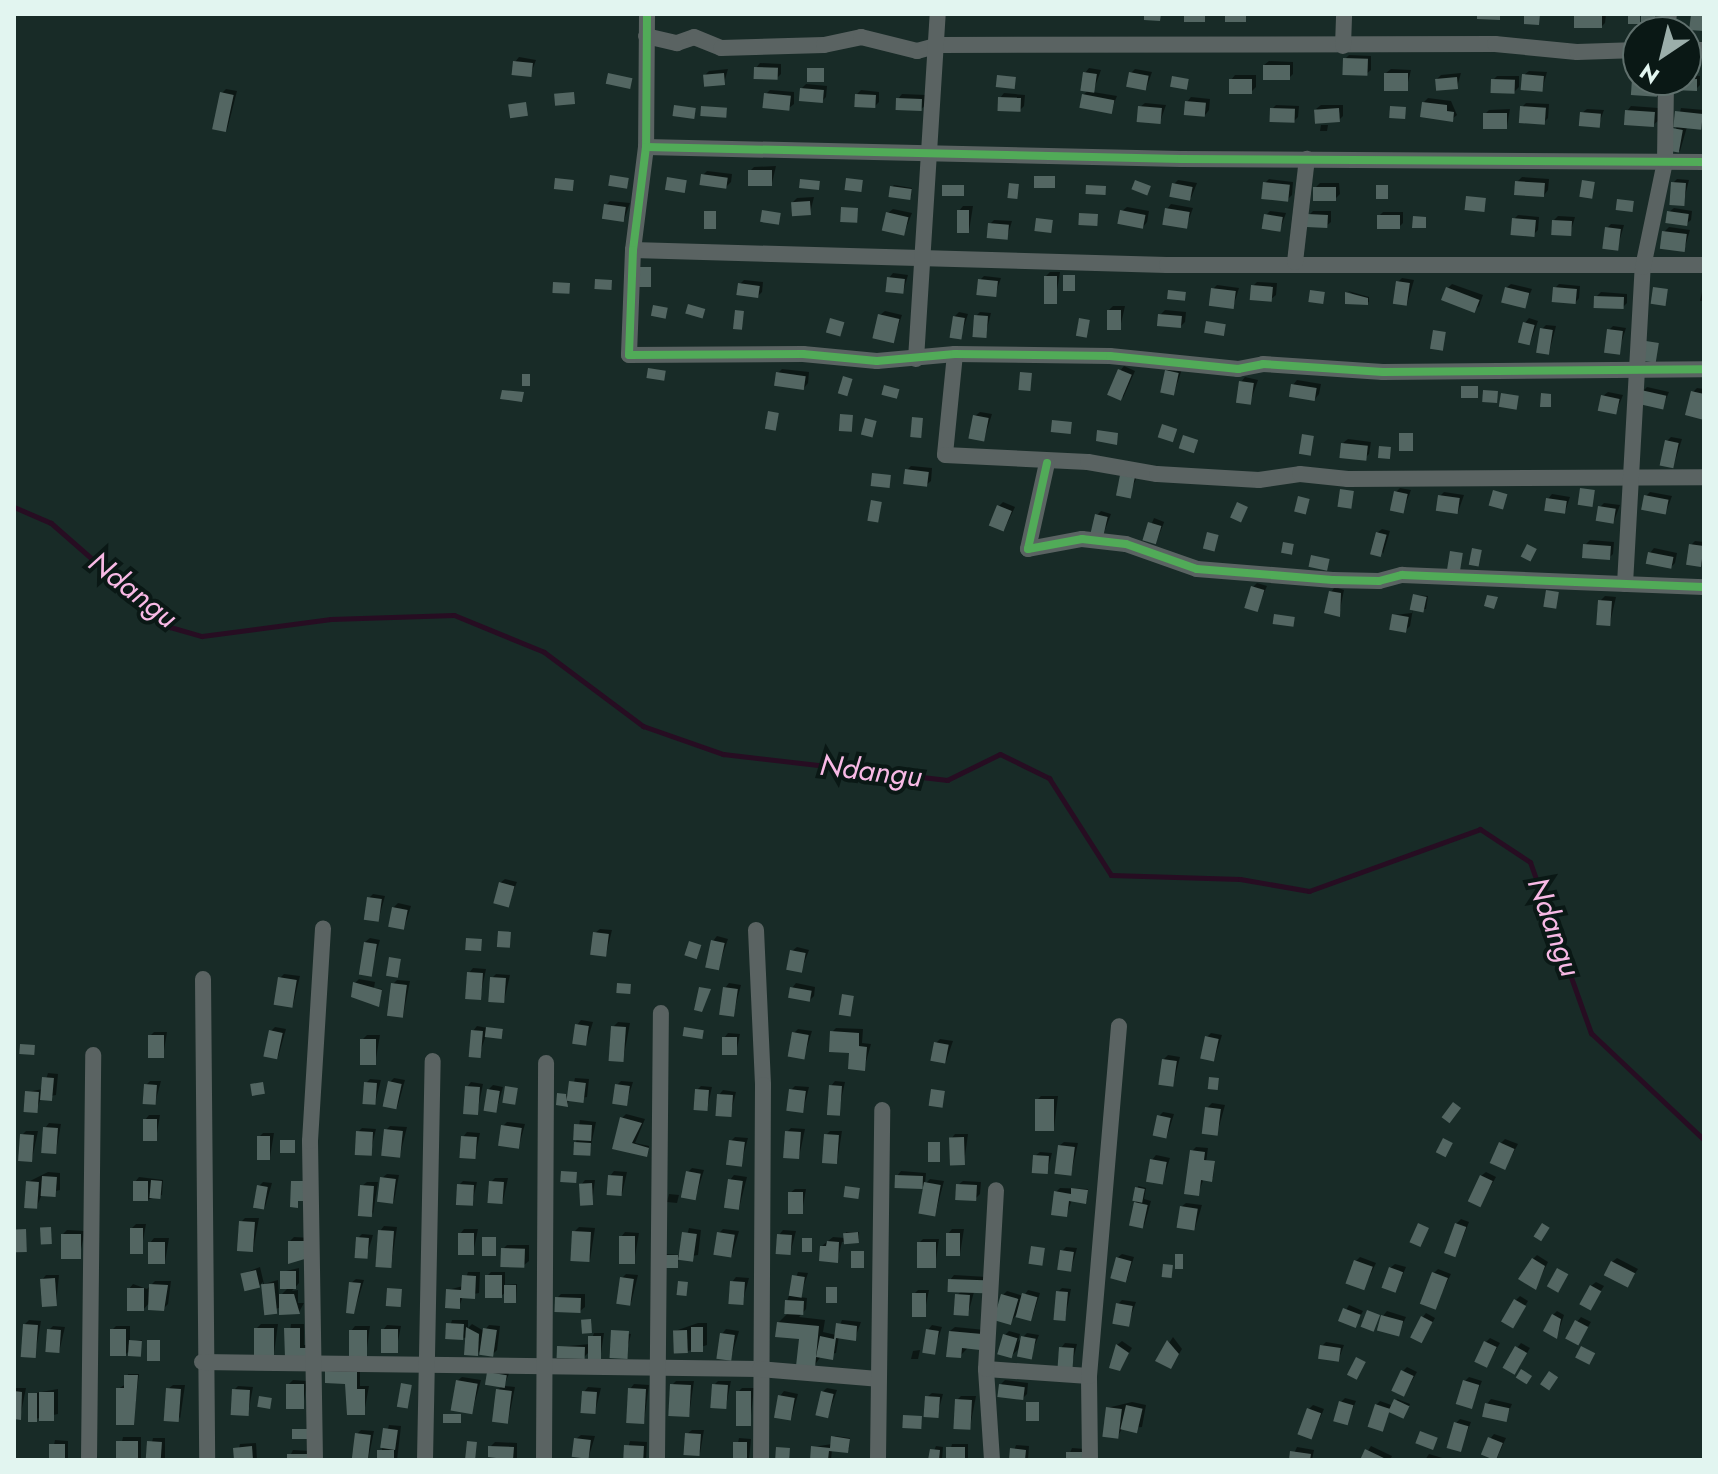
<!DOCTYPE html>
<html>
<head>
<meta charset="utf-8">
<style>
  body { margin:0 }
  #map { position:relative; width:1718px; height:1474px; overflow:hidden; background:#182b27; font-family:Jost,sans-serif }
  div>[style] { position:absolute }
  .shadow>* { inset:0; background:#0007; transform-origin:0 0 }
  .stream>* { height:5px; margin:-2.5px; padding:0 2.5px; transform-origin:2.5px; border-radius:2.5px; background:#270d22 }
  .building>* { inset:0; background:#536662; transform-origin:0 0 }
  .street>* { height:16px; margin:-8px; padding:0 8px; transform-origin:8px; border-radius:8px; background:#5a6362 }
  .cycleway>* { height:8px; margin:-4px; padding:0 4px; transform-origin:4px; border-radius:4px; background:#51ab58 }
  span { translate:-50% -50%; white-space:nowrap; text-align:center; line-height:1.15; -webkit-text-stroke:8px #0a1815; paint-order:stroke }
  .water-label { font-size:30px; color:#f8b9e5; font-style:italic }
  .frame { position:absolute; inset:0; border:16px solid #e2f5f0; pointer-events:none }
  .north { position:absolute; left:1622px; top:16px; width:80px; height:80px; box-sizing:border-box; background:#0a1815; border:2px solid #60706d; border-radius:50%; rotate:215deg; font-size:22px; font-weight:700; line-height:32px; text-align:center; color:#e2f5f0 }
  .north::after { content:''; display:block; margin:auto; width:28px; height:36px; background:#9baeaa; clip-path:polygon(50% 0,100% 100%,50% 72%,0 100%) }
</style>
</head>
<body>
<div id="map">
  <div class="shadow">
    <div style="clip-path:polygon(1576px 14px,1606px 14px,1605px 23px,1601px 27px)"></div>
    <div style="clip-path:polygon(1349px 55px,1371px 56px,1371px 70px,1366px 74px,1345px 59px)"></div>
    <div style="clip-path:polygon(519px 57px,536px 60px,530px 76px,515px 62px)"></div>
    <div style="clip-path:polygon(1269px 61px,1293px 62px,1293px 74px,1289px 78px,1264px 65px)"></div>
    <div style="clip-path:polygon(760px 63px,781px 64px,781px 74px,777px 78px,756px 68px)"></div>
    <div style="clip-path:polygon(1089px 68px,1101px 70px,1093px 92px,1117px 96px,1111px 111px,1083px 95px,1089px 90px,1085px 73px)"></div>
    <div style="clip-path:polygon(728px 69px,724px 83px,705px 75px,709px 71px)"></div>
    <div style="clip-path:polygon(1135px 69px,1152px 72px,1146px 89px,1131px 73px)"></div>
    <div style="clip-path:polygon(1391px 69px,1411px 70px,1406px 90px,1386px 73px)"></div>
    <div style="clip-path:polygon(1529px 71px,1547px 72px,1542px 90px,1524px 75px)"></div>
    <div style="clip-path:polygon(1461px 73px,1457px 87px,1437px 79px,1441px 75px)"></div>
    <div style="clip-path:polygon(1235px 75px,1256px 75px,1256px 87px,1252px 91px,1231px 80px)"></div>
    <div style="clip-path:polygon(1686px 75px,1700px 76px,1700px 85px,1696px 89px)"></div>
    <div style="clip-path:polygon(1497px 76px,1519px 76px,1519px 87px,1514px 92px,1493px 80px)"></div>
    <div style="clip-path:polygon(806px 84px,827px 86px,826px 97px,822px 101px,802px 88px)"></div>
    <div style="clip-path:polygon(226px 89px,237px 91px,227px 130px,222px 93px)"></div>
    <div style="clip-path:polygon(770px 90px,794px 92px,794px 104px,789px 108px,766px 94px)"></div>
    <div style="clip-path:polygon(861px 90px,879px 92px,879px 102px,874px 107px,857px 94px)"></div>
    <div style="clip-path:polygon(1004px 93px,1025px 95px,1024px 106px,1020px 110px,1000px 98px)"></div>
    <div style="clip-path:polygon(902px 94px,926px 95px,926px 105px,921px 109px,898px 99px)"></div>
    <div style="clip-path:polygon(1191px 97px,1210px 99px,1209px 110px,1205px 115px,1187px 102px)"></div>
    <div style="clip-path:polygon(1428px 98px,1451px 101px,1457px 115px,1452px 119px,1424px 102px)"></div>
    <div style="clip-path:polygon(1145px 103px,1166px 105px,1160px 122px,1140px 107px)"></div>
    <div style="clip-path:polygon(1526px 103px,1549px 104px,1548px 118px,1544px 122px,1522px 107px)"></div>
    <div style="clip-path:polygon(1276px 105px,1299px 106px,1298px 117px,1294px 121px,1272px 109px)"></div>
    <div style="clip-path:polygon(1321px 105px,1343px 105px,1343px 116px,1339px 120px,1316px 109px)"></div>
    <div style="clip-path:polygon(1631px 106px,1658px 108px,1658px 121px,1653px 125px,1627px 111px)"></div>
    <div style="clip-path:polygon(1681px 108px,1704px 110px,1704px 125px,1687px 127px,1680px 151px,1671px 150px)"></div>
    <div style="clip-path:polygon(1510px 109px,1507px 126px,1485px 114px,1489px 110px)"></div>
    <div style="clip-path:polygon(1587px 109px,1604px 110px,1598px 126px,1582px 113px)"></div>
    <div style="clip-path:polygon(1328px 125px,1327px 131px,1320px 131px,1321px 125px)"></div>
    <div style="clip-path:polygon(776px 166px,772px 183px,750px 171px,754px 167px)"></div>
    <div style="clip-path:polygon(707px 171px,732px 174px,731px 182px,726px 187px,703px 175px)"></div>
    <div style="clip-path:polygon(1522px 177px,1549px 179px,1548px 190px,1544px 195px,1517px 182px)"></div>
    <div style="clip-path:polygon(1269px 179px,1293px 182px,1292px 195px,1287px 200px,1265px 183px)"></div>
    <div style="clip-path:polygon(1677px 179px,1689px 180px,1683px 204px,1673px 183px)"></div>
    <div style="clip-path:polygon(1178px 180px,1197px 183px,1191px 198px,1174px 184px)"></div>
    <div style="clip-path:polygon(1320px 183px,1339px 183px,1340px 194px,1335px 199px,1315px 188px)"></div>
    <div style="clip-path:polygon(894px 185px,912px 188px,911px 197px,892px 187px)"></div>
    <div style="clip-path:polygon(814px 197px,810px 213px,793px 202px,797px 198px)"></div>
    <div style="clip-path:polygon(610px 201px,630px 203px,624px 220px,606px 205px)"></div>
    <div style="clip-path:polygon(1171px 204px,1193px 208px,1186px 227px,1167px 209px)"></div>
    <div style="clip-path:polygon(963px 206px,973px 206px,969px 231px,959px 211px)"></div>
    <div style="clip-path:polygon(1127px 207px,1149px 211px,1147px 222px,1143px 227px,1122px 211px)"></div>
    <div style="clip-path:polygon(1674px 208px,1692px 211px,1691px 220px,1686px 224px,1669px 212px)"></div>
    <div style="clip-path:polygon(893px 209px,912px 213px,904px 233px,888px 213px)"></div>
    <div style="clip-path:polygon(1270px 211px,1286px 213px,1280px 230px,1266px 215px)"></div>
    <div style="clip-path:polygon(1313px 211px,1331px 211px,1331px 222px,1326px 226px,1309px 215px)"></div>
    <div style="clip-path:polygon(1383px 212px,1403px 212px,1403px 223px,1399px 227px,1379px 216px)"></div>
    <div style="clip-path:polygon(1518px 215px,1539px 217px,1538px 230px,1534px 234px,1514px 219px)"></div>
    <div style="clip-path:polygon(1558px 216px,1575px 217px,1570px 234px,1554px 220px)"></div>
    <div style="clip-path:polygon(994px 220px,1012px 221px,1007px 237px,990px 224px)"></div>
    <div style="clip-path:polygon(1611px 224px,1624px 225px,1617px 249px,1607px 228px)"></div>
    <div style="clip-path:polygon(1669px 227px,1690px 230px,1684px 250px,1664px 232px)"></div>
    <div style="clip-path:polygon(1050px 272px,1060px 272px,1055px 302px,1046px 276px)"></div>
    <div style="clip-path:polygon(893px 273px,908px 275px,903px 292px,889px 278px)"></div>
    <div style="clip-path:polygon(984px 276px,1001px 278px,995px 295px,980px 280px)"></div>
    <div style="clip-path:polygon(1402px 278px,1414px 280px,1407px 304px,1398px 282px)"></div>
    <div style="clip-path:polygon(744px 280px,763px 282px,762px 292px,758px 296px,740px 284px)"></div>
    <div style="clip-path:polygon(1257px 282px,1277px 283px,1276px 295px,1271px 299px,1253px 286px)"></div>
    <div style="clip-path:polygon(1704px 283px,1704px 301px,1700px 301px)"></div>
    <div style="clip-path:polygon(1452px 284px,1483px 295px,1479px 306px,1475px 310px,1448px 288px)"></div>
    <div style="clip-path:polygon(1511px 284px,1532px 289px,1525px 305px,1506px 288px)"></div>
    <div style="clip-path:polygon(1559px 284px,1580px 286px,1579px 298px,1575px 303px,1555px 288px)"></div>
    <div style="clip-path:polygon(1217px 285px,1239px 288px,1233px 307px,1213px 289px)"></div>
    <div style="clip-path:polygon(1348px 291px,1369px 297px,1369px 302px,1367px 303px)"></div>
    <div style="clip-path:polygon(1601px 292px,1627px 294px,1627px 303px,1623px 307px,1596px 297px)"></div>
    <div style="clip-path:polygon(1113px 306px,1125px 306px,1120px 328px,1109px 310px)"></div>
    <div style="clip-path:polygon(1165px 310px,1186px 312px,1185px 322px,1181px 326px,1160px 315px)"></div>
    <div style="clip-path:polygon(885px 311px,902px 315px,893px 341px,880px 315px)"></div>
    <div style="clip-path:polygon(959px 312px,968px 314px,960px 338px,954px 317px)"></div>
    <div style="clip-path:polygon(980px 312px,991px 313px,985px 337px,976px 316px)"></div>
    <div style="clip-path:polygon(1529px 318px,1538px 321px,1530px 343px,1525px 323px)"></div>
    <div style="clip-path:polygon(1546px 325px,1556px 326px,1549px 353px,1542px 329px)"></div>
    <div style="clip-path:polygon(1613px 326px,1626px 328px,1618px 353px,1609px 330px)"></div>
    <div style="clip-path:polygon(1124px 366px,1135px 371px,1123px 398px,1120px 371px)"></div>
    <div style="clip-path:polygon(1171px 366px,1182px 369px,1174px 393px,1167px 371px)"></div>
    <div style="clip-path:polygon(782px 369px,809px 372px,808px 383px,804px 388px,778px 373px)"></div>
    <div style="clip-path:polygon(1245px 377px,1258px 380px,1250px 403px,1241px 382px)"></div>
    <div style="clip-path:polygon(1297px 380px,1321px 384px,1319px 394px,1315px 399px,1293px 385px)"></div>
    <div style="clip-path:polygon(1647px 387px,1669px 392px,1662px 408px,1643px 391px)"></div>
    <div style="clip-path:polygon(1697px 388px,1704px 389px,1704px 418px,1693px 392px)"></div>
    <div style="clip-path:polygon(1608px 392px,1623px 395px,1616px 412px,1603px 396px)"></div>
    <div style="clip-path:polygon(980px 412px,992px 414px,984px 439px,975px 416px)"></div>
    <div style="clip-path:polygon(1671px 437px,1682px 439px,1673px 467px,1667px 441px)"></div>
    <div style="clip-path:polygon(1348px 439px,1371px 442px,1369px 454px,1365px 458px,1343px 443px)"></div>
    <div style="clip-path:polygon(911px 466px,932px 468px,931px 481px,926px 485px,907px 470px)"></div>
    <div style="clip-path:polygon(1126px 471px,1138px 474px,1129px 496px)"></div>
    <div style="clip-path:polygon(1400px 488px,1411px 490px,1403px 511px,1396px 492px)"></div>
    <div style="clip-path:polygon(1444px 492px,1464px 495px,1458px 512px,1440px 496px)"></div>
    <div style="clip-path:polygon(1650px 492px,1672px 496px,1666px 512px,1646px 496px)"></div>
    <div style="clip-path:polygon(1552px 494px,1570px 497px,1565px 512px,1548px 499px)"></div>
    <div style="clip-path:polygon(1003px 502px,1015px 507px,1004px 530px,999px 506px)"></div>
    <div style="clip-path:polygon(1604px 503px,1620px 505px,1614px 521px,1600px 507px)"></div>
    <div style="clip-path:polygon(1101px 511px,1111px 514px,1103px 535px,1097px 515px)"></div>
    <div style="left:1154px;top:518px;width:11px;height:23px;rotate:22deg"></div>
    <div style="clip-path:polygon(1382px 529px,1390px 531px,1383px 554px,1377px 533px)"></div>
    <div style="clip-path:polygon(1590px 540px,1614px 542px,1613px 554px,1609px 558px,1585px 545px)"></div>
    <div style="clip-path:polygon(1695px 541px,1704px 542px,1702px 565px,1691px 545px)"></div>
    <div style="clip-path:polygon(1654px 548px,1677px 553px,1675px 563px,1671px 567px,1650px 553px)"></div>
    <div style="clip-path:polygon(1257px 583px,1267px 586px,1257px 609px,1253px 587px)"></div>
    <div style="clip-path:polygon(1335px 587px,1344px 590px,1339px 615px,1331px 592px)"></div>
    <div style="clip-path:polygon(1415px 595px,1428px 596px,1426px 609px,1413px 609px,1410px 626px,1406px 630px,1394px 615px,1412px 613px)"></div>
    <div style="clip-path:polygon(1605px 596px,1616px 597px,1610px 623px,1600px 601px)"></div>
    <div style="clip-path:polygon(505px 879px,517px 882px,508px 904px,500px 883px)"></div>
    <div style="clip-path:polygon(373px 894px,385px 896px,378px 921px,369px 898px)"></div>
    <div style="clip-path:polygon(398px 903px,411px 906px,404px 928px,393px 908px)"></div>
    <div style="clip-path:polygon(600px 929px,612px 930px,606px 954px,595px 933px)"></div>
    <div style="clip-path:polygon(717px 936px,728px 939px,718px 968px,713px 941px)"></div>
    <div style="clip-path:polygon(370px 938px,380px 940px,370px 974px,365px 942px)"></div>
    <div style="clip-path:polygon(797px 947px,809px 950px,801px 971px,792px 951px)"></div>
    <div style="clip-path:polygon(473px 968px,486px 969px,480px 998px,469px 973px)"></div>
    <div style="clip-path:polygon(284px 974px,300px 976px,293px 1005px,280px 978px)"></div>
    <div style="clip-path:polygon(496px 974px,510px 975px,504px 1001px,492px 978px)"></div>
    <div style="clip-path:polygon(359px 979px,375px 982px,374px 988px,382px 989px,379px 1005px,355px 983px)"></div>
    <div style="clip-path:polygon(397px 980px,410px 981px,403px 1016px,393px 984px)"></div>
    <div style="clip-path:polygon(729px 983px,741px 985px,733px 1015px,725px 988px)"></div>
    <div style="clip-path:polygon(796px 983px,815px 987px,814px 996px,810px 1000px,792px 988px)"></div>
    <div style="clip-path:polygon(581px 1020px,593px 1022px,586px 1044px,577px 1025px)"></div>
    <div style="clip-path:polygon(618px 1022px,630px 1023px,623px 1060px,613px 1027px)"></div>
    <div style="clip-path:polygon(477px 1026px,503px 1031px,501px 1037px,486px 1035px,479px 1056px,473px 1031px)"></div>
    <div style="clip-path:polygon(275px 1027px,286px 1029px,278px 1057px,271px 1031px)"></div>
    <div style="clip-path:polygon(836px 1028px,863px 1029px,862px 1043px,871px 1044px,864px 1069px,832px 1032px)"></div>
    <div style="clip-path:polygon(798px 1029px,812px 1031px,804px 1057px,794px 1033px)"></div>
    <div style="clip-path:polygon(154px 1032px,167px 1032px,163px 1056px,150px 1036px)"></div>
    <div style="clip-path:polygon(728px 1033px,740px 1034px,736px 1053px,724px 1038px)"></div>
    <div style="clip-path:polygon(1211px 1033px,1222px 1035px,1214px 1060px,1207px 1037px)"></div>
    <div style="clip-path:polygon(367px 1035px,380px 1035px,375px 1064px,362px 1040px)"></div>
    <div style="clip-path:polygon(940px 1039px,953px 1041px,946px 1061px,936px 1043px)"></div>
    <div style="clip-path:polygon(1168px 1055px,1180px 1057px,1173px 1085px,1164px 1059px)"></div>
    <div style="clip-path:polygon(48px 1073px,58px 1074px,56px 1095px,41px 1098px,36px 1111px,27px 1092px,43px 1089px)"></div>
    <div style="clip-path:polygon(394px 1078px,405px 1080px,397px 1108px,390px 1082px)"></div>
    <div style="clip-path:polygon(575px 1078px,589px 1079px,587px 1097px,569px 1100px,567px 1105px,559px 1094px,571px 1096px)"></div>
    <div style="clip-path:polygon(370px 1079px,381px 1080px,375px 1103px,366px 1083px)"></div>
    <div style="clip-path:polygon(150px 1081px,161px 1081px,155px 1103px,146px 1085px)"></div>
    <div style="clip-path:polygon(621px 1081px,633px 1082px,626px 1104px,617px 1085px)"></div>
    <div style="clip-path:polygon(835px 1081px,845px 1082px,838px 1114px,831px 1086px)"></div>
    <div style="clip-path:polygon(471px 1082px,483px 1084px,477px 1113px,467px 1087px)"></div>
    <div style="clip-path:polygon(493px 1085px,503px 1087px,496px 1111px,489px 1089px)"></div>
    <div style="clip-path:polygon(701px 1086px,712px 1087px,707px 1109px,697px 1090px)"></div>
    <div style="clip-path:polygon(795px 1086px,809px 1087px,803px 1111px,791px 1090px)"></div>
    <div style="clip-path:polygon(723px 1090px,736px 1092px,730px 1116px,719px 1095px)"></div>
    <div style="clip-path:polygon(1041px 1096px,1058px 1096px,1054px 1128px,1037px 1100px)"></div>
    <div style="clip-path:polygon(1212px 1103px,1225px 1105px,1217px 1134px,1207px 1108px)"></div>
    <div style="clip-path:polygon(1163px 1112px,1174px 1114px,1167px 1136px,1159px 1116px)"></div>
    <div style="clip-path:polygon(626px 1114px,645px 1119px,635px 1143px,649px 1146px,648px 1153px,629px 1151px,622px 1118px)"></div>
    <div style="clip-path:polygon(149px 1115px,160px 1115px,156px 1139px,145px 1120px)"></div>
    <div style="clip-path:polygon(580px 1120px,596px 1122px,589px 1154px,576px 1143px)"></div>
    <div style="clip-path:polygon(507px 1122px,525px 1124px,519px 1146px,503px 1126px)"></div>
    <div style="clip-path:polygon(49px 1123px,61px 1124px,56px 1152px,45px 1128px)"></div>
    <div style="clip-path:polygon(390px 1126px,407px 1127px,400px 1155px,386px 1130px)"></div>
    <div style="clip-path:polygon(362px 1128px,376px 1129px,370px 1154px,358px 1132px)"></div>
    <div style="clip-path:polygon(791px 1128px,805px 1129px,799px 1157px,787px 1132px)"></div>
    <div style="clip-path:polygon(26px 1131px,38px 1131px,32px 1159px,22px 1135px)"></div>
    <div style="clip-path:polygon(830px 1131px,842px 1131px,837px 1162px,826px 1135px)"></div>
    <div style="clip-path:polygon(467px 1132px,480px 1133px,475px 1157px,463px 1137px)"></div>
    <div style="clip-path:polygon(263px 1133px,274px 1133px,270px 1157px,259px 1137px)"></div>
    <div style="clip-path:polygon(955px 1134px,968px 1134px,964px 1163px,951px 1139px)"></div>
    <div style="clip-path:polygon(735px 1137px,748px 1138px,741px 1164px,731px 1141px)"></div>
    <div style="clip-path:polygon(1505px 1139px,1518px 1144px,1505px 1168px,1501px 1143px)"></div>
    <div style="clip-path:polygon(1064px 1142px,1078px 1143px,1071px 1174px,1059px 1146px)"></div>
    <div style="clip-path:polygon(1196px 1147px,1208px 1148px,1206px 1162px,1215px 1163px,1213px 1178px,1204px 1178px,1198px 1194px,1192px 1151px)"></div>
    <div style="clip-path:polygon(1040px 1152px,1052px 1153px,1047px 1172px,1035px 1156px)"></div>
    <div style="clip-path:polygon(1156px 1155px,1170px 1158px,1162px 1183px,1152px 1160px)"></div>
    <div style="clip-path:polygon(692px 1168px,704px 1170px,695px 1199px,688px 1172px)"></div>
    <div style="clip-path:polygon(614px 1171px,627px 1172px,622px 1194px,610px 1176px)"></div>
    <div style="clip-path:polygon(901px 1171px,926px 1173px,925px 1184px,930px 1179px,944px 1181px,935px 1215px,926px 1183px,921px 1188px,897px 1176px)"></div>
    <div style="clip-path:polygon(48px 1172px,60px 1173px,60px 1190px,42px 1194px,37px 1206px,28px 1182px)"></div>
    <div style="clip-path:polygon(1486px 1172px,1496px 1177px,1480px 1205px,1481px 1176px)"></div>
    <div style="clip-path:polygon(387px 1174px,399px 1175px,394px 1201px,382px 1178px)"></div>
    <div style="clip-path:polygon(734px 1175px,747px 1177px,739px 1208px,730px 1180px)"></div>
    <div style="clip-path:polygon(139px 1177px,163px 1180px,162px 1195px,147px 1200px,135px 1182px)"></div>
    <div style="clip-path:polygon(495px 1178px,508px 1178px,503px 1201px,491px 1182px)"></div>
    <div style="clip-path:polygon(585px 1180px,595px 1180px,592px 1203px,581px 1185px)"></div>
    <div style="clip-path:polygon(463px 1181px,477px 1182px,472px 1204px,459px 1185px)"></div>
    <div style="clip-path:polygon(963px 1181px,981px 1182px,980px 1194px,976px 1198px,958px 1185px)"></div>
    <div style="clip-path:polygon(263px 1182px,272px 1183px,265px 1207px,259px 1186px)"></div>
    <div style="clip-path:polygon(367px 1182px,378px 1182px,373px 1214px,362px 1186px)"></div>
    <div style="clip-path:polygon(1138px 1186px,1146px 1188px,1144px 1199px,1151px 1201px,1144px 1226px,1136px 1203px)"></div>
    <div style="clip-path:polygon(1060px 1188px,1088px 1189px,1087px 1200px,1072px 1200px,1066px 1215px,1056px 1192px)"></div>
    <div style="clip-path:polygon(795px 1189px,806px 1189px,802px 1212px,790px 1193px)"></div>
    <div style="clip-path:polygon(679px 1195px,677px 1203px,667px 1202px,669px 1194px)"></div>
    <div style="clip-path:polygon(1186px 1203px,1202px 1205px,1195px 1228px,1181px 1207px)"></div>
    <div style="clip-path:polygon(245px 1218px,259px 1218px,253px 1250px,241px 1222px)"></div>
    <div style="clip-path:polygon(1461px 1219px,1469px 1222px,1456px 1255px,1456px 1224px)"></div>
    <div style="clip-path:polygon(136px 1224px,146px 1224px,141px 1252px,132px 1228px)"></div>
    <div style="clip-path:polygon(384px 1226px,397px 1227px,391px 1266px,380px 1231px)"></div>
    <div style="clip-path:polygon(579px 1227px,595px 1228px,590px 1260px,574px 1232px)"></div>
    <div style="clip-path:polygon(689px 1228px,701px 1230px,698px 1255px,679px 1258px,677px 1267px,664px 1254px,682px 1255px)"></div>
    <div style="clip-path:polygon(464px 1229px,478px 1229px,473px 1253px,460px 1234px)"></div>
    <div style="clip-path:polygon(723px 1229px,739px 1231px,732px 1255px,719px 1233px)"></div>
    <div style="clip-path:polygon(952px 1229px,964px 1229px,960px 1254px,948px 1234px)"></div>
    <div style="clip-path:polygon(67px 1230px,85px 1231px,79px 1258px,63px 1234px)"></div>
    <div style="clip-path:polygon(783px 1230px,796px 1231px,790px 1254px,779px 1235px)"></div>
    <div style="clip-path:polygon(625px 1232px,639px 1233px,634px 1262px,621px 1237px)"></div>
    <div style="clip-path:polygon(846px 1232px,859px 1232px,859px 1239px,842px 1242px,837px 1261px,822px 1246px,833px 1237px,845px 1238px)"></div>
    <div style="clip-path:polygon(362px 1234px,373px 1235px,366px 1258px,358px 1238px)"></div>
    <div style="clip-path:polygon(294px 1237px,311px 1238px,311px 1251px,290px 1241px)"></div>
    <div style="clip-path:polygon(154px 1238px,169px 1238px,165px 1262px,150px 1243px)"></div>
    <div style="clip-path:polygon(923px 1239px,939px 1239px,935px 1266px,919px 1243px)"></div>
    <div style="clip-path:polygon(507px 1245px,529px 1245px,529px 1261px,524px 1265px,503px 1249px)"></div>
    <div style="clip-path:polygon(1066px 1247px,1077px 1248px,1071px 1270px,1062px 1251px)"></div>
    <div style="clip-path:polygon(1122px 1254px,1134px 1257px,1127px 1279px,1117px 1258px)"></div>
    <div style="clip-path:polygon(1537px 1255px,1548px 1262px,1535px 1288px,1533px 1259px)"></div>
    <div style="clip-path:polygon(1360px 1257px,1376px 1263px,1364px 1288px,1356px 1261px)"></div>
    <div style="clip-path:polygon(1617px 1258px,1638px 1269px,1627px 1285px,1612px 1262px)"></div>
    <div style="clip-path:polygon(1395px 1264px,1406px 1267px,1396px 1291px,1390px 1268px)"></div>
    <div style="clip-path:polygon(260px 1267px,264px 1284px,278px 1280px,279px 1297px,288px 1288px,282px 1272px,299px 1268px,299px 1283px,292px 1291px,298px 1290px,298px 1303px,304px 1303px,299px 1312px,281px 1307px,266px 1313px,263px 1282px,259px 1286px,242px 1274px)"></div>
    <div style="clip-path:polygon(1438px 1269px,1451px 1274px,1435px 1307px,1434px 1273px)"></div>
    <div style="clip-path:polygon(468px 1272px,480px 1272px,479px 1293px,463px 1296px,459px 1307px,448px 1290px,463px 1286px)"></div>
    <div style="clip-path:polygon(491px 1272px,505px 1272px,505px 1285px,517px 1284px,516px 1301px,507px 1291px,501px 1296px,487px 1276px)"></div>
    <div style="clip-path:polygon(798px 1272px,808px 1273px,800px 1297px,807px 1298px,806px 1309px,799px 1317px,825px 1320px,823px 1332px,836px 1335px,842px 1320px,861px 1322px,855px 1338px,839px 1336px,836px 1353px,821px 1356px,814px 1366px,801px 1338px,778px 1323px,789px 1312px,787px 1301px)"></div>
    <div style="clip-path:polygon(626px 1274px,638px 1275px,631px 1303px,622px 1278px)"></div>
    <div style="clip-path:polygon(46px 1275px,59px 1275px,56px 1304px,42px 1280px)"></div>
    <div style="clip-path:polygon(954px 1275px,987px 1277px,974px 1292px,968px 1314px,957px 1295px,962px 1291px,950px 1280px)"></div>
    <div style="clip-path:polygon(736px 1277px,749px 1278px,742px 1304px,732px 1282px)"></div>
    <div style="clip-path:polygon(356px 1279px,364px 1280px,354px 1312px,351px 1283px)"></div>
    <div style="clip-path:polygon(155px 1281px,171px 1281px,168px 1304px,163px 1309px,150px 1302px,143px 1310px,129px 1289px,133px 1284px,147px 1289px)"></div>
    <div style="clip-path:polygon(1596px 1282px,1604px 1286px,1590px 1307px,1591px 1286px)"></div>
    <div style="clip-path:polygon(1062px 1288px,1071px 1289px,1065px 1319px,1058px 1292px)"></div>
    <div style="clip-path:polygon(918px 1290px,929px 1290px,924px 1315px,914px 1294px)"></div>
    <div style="clip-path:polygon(1028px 1290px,1040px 1293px,1033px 1315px,1028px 1319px,1016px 1315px,1011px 1322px,1003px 1295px,1007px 1291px,1024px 1296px)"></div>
    <div style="clip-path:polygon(561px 1294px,585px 1294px,585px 1307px,580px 1311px,557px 1298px)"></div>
    <div style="clip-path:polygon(1520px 1296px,1528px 1301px,1513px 1326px,1516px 1300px)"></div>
    <div style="clip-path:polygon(1122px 1300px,1136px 1302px,1128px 1324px,1118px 1304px)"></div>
    <div style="clip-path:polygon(1349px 1305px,1363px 1311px,1354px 1327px,1340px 1320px)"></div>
    <div style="clip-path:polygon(1387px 1311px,1406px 1317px,1398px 1334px,1383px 1316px)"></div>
    <div style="clip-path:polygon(1557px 1311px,1564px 1315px,1557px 1336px,1553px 1315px)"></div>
    <div style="clip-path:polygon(1426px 1313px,1435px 1318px,1422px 1341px,1422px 1318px)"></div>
    <div style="clip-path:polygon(1581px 1317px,1591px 1322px,1578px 1343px,1577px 1322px)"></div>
    <div style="clip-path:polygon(29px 1320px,41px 1321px,35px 1355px,25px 1324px)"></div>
    <div style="clip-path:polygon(452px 1320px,468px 1320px,468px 1328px,472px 1324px,484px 1331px,489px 1325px,500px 1326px,497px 1350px,493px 1354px,483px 1348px,477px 1354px,467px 1338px,447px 1337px)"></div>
    <div style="clip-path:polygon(698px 1323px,707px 1323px,707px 1345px,688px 1351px,675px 1331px)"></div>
    <div style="clip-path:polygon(261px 1324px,278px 1324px,274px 1353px,256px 1329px)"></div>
    <div style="clip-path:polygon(291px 1324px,304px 1324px,304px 1345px,311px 1345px,311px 1352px,287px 1356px)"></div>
    <div style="clip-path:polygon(387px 1325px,401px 1326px,396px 1351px,383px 1330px)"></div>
    <div style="clip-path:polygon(932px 1325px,942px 1327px,933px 1353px,928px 1330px)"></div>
    <div style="clip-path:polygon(53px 1326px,65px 1327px,59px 1352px,49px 1330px)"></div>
    <div style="clip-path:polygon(116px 1326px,130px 1326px,130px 1342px,142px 1340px,140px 1355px,131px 1349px,126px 1354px,112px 1330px)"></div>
    <div style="clip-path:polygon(355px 1326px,370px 1326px,366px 1355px,351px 1331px)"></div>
    <div style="clip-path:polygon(955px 1327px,985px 1330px,960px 1356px,950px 1331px)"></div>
    <div style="clip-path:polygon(726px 1329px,739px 1331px,731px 1358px,722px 1334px)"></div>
    <div style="clip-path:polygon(613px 1331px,631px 1334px,625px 1358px)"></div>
    <div style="clip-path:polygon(1009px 1331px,1020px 1334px,1018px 1342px,1027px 1333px,1039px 1335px,1030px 1357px,1021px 1347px,1012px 1355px,1005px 1335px)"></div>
    <div style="clip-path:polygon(594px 1333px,604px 1333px,600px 1360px,590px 1351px,584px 1357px,559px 1347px,590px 1344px)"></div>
    <div style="clip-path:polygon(1173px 1337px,1182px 1349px,1174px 1362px,1158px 1360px)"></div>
    <div style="clip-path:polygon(1490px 1338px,1500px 1343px,1487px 1365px,1486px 1342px)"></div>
    <div style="clip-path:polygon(1122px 1341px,1132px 1348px,1119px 1369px,1117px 1345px)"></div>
    <div style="clip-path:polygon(1326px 1342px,1344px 1345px,1338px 1361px,1322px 1346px)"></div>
    <div style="clip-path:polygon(1065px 1343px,1077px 1344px,1071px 1368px,1061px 1348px)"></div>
    <div style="clip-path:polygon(1521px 1343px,1530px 1348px,1515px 1373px,1517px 1348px)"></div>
    <div style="clip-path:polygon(920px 1350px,918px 1359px,911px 1359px,913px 1351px)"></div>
    <div style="clip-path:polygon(1407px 1367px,1417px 1372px,1404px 1395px,1403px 1371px)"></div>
    <div style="clip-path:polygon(360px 1368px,360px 1386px,369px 1386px,364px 1413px,347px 1382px,327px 1372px)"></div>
    <div style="clip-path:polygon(510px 1371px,504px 1386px,515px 1387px,508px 1422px,498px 1390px,503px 1385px,488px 1373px)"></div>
    <div style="clip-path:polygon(128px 1374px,139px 1374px,133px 1423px,118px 1389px,126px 1384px)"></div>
    <div style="clip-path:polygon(462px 1377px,481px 1380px,472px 1412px,457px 1381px)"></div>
    <div style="clip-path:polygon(1469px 1377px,1482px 1381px,1471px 1407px,1465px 1381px)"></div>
    <div style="clip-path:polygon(293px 1380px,307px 1381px,303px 1407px,288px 1385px)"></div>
    <div style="clip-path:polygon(1005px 1380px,1028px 1383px,1027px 1394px,1023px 1398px,1001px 1384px)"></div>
    <div style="clip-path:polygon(676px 1381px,694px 1381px,689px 1415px,672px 1385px)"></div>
    <div style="clip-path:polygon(718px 1381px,731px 1381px,726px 1406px,714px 1385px)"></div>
    <div style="clip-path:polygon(634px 1384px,649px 1385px,644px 1422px,630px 1389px)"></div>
    <div style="clip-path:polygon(173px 1385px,185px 1385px,180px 1419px,168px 1389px)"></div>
    <div style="clip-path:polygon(238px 1386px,253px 1387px,248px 1414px,234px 1390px)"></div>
    <div style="clip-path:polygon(588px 1387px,601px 1388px,595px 1412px,584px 1392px)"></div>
    <div style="clip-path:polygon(14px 1388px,26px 1388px,20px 1418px,14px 1417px)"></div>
    <div style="clip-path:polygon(742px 1388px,754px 1388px,750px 1424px,738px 1392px)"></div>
    <div style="clip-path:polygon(827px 1388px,837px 1390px,828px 1416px,822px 1392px)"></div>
    <div style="clip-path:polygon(58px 1389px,58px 1414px,30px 1420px,30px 1394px)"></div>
    <div style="clip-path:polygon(784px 1391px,798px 1394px,791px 1419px,780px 1396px)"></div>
    <div style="clip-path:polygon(932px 1393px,943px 1394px,937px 1416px,927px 1397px)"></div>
    <div style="clip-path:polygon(961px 1396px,976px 1396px,970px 1427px,957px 1400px)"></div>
    <div style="clip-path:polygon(1345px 1398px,1356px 1401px,1347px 1423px,1341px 1402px)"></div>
    <div style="clip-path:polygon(1397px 1399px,1410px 1404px,1405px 1414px,1390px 1411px,1380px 1430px,1376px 1405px,1380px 1401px,1394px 1406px)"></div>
    <div style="clip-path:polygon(1491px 1399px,1512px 1404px,1505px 1420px,1487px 1404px)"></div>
    <div style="clip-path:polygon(1132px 1402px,1146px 1405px,1142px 1427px,1122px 1429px,1117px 1437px,1107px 1408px)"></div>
    <div style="clip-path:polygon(1313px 1405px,1324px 1409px,1312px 1436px,1309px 1409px)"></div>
    <div style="clip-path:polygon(1460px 1419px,1471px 1422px,1460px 1450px,1456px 1423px)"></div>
    <div style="clip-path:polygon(389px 1425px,401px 1426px,397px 1460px,379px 1460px)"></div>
    <div style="clip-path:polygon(361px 1430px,374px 1431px,368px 1460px,357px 1434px)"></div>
    <div style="clip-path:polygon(692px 1430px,704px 1430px,700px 1453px,687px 1434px)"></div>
    <div style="clip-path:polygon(1494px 1434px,1506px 1438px,1497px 1458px,1490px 1439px)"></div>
    <div style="clip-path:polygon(581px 1435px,595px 1436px,589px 1456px,576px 1439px)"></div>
    <div style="clip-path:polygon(835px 1436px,850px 1438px,849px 1449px,832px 1449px,831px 1460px,812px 1460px,813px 1447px,832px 1444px)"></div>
    <div style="clip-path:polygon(123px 1437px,141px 1437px,141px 1460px,118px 1460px)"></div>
    <div style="clip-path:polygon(153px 1438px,165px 1438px,165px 1460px,148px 1460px)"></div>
    <div style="clip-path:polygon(739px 1438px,751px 1439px,749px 1460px,735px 1460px)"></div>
    <div style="clip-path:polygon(55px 1440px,68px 1441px,68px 1460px,51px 1460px)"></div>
    <div style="clip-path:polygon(630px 1441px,647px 1442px,646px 1460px,625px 1460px)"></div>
    <div style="clip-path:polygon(495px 1442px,517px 1443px,517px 1460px,497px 1460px,490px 1447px)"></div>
    <div style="clip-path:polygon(256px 1443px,257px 1460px,236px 1460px,240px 1444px)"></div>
    <div style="clip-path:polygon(952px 1444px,968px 1444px,968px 1460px,948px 1460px)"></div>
    <div style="clip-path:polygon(1016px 1445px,1029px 1446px,1028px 1460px,1011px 1460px)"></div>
    <div style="clip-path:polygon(936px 1446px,943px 1447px,942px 1460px,913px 1460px,931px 1458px)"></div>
    <div style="clip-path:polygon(1371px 1446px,1392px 1456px,1390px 1460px,1362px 1460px)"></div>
    <div style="clip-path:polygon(1297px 1447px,1314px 1450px,1312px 1460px,1291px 1460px)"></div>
    <div style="clip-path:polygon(1072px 1448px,1085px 1449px,1085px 1460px,1067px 1460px)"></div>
    <div style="clip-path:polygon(293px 1450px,311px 1451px,311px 1460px,288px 1460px)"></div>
    <div style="clip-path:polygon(1429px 1454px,1449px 1460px,1425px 1460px)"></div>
  </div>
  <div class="stream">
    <div style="left:14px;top:507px;width:40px;rotate:23.4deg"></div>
    <div style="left:51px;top:523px;width:158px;rotate:41.2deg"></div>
    <div style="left:170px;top:627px;width:33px;rotate:16deg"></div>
    <div style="left:202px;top:636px;width:130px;rotate:-7.5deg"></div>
    <div style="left:331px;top:619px;width:123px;rotate:-1.9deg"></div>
    <div style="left:454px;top:615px;width:97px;rotate:22.3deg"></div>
    <div style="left:544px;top:652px;width:124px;rotate:36.8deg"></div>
    <div style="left:643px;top:726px;width:85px;rotate:19.3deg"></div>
    <div style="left:723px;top:754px;width:226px;rotate:6.6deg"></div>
    <div style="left:947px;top:780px;width:59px;rotate:-26.1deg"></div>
    <div style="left:1000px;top:754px;width:55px;rotate:26.1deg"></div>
    <div style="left:1049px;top:778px;width:115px;rotate:57.4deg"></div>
    <div style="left:1111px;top:875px;width:129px;rotate:1.8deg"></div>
    <div style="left:1240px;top:879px;width:70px;rotate:9.9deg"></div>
    <div style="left:1309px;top:891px;width:182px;rotate:-19.9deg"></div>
    <div style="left:1480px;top:829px;width:60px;rotate:33.4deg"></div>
    <div style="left:1530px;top:862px;width:182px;rotate:70.4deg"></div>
    <div style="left:1591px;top:1033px;width:156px;rotate:43.4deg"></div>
  </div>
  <div class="building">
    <div style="clip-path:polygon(1144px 14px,1161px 14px,1160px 21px,1144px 20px)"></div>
    <div style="left:1184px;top:14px;width:21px;height:8px"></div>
    <div style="left:1225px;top:14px;width:21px;height:8px"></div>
    <div style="clip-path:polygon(1477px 14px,1500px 14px,1500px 20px,1477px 19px)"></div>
    <div style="clip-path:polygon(1524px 14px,1540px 14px,1539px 25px,1524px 24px)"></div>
    <div style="left:1574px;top:14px;width:28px;height:14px"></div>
    <div style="left:1628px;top:14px;width:12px;height:10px"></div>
    <div style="left:1641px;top:14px;width:14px;height:11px"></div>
    <div style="clip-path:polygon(1691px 15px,1704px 16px,1704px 31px,1689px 30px)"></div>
    <div style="left:1343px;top:58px;width:25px;height:17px;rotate:2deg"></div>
    <div style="left:513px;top:61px;width:20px;height:14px;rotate:6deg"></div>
    <div style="left:1263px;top:65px;width:27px;height:15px"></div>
    <div style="left:754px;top:67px;width:24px;height:12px;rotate:2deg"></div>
    <div style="left:807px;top:68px;width:17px;height:14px"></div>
    <div style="left:1083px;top:72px;width:14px;height:19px;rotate:8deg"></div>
    <div style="left:1129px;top:72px;width:20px;height:15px;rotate:11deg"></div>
    <div style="left:608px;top:73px;width:25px;height:11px;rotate:12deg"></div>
    <div style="left:724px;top:73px;width:12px;height:21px;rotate:85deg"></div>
    <div style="left:1384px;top:73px;width:24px;height:18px"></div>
    <div style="left:1522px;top:74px;width:22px;height:16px;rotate:5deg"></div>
    <div style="left:997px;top:75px;width:19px;height:12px;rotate:6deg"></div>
    <div style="left:1172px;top:76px;width:17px;height:11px;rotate:10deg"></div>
    <div style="left:1457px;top:77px;width:12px;height:22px;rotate:85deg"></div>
    <div style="left:1229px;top:79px;width:23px;height:15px"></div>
    <div style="left:1491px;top:79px;width:24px;height:14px;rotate:2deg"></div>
    <div style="left:1632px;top:79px;width:26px;height:16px;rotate:4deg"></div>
    <div style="clip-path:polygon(1697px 79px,1697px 91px,1673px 90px,1673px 80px)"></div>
    <div style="left:800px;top:88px;width:24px;height:13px;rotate:5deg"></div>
    <div style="left:220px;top:92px;width:14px;height:38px;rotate:12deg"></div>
    <div style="left:574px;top:92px;width:12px;height:20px;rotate:85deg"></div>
    <div style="left:764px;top:93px;width:27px;height:15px;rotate:6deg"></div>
    <div style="left:855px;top:94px;width:21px;height:13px;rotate:3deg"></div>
    <div style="left:1082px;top:94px;width:33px;height:14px;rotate:11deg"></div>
    <div style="left:998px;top:97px;width:23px;height:14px;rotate:2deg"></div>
    <div style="left:896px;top:98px;width:26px;height:12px;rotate:2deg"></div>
    <div style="left:1185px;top:101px;width:21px;height:14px;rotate:5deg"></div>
    <div style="left:526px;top:102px;width:14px;height:18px;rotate:82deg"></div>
    <div style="clip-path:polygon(1422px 102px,1447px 105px,1447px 111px,1454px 112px,1453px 122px,1420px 117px)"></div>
    <div style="left:674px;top:105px;width:22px;height:11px;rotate:8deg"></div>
    <div style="left:701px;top:106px;width:26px;height:10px;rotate:4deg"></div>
    <div style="left:1138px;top:106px;width:24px;height:16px;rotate:5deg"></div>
    <div style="left:1390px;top:106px;width:16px;height:12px;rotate:4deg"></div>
    <div style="left:1520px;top:106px;width:26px;height:17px;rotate:4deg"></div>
    <div style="left:1270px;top:108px;width:25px;height:14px;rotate:2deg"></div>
    <div style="left:1339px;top:108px;width:14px;height:25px;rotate:86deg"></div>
    <div style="left:1625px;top:110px;width:30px;height:15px;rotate:4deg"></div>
    <div style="left:1675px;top:111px;width:28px;height:16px;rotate:6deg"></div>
    <div style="left:1580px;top:112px;width:21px;height:14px;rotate:5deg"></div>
    <div style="left:1483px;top:113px;width:24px;height:16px"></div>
    <div style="left:1672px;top:128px;width:11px;height:23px;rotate:10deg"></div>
    <div style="left:748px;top:170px;width:24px;height:16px"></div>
    <div style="left:701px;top:174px;width:27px;height:11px;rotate:8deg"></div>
    <div style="left:610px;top:175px;width:19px;height:11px;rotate:9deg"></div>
    <div style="left:1034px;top:176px;width:21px;height:12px"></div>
    <div style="left:667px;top:177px;width:20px;height:13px;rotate:9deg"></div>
    <div style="left:555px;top:178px;width:19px;height:11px;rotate:6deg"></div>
    <div style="left:846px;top:178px;width:17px;height:12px;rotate:7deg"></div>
    <div style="left:800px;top:179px;width:20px;height:9px;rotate:6deg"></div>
    <div style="left:1135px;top:180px;width:17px;height:10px;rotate:21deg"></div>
    <div style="left:1582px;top:180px;width:13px;height:17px;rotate:9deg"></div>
    <div style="left:1515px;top:181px;width:30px;height:14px;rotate:4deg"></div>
    <div style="left:1263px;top:182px;width:27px;height:17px;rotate:6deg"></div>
    <div style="left:1671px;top:182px;width:15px;height:23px;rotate:4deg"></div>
    <div style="left:1009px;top:183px;width:10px;height:15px;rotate:6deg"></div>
    <div style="left:1172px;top:183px;width:21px;height:14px;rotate:11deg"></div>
    <div style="left:942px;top:185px;width:22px;height:11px"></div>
    <div style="left:1086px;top:185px;width:20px;height:9px;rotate:3deg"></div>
    <div style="left:1376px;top:185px;width:12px;height:14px"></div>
    <div style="left:890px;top:186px;width:22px;height:11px;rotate:8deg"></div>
    <div style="left:1313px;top:187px;width:23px;height:14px"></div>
    <div style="left:1466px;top:196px;width:20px;height:14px;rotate:6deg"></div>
    <div style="left:1617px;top:199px;width:17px;height:11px;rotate:7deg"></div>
    <div style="left:810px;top:201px;width:14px;height:19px;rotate:86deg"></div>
    <div style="left:604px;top:204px;width:22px;height:15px;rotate:8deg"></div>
    <div style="left:841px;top:207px;width:17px;height:15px;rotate:3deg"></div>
    <div style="left:1165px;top:208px;width:25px;height:17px;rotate:9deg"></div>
    <div style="left:762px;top:210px;width:19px;height:12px;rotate:9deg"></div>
    <div style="left:957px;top:210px;width:12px;height:23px"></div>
    <div style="left:1120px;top:210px;width:26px;height:14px;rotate:11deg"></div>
    <div style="left:704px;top:211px;width:12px;height:18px"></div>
    <div style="left:1667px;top:211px;width:22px;height:12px;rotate:8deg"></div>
    <div style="left:886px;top:212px;width:23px;height:19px;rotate:13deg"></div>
    <div style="left:1079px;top:213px;width:19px;height:12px;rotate:3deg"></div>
    <div style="left:1264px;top:214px;width:19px;height:15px;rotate:9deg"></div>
    <div style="left:1307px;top:214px;width:21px;height:13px;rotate:3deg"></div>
    <div style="left:1377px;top:215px;width:23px;height:14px"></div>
    <div style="clip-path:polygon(1413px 216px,1426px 217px,1426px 228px,1412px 228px)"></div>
    <div style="left:1036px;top:218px;width:17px;height:13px;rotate:7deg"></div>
    <div style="left:1512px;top:218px;width:24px;height:17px;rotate:5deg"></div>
    <div style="left:1552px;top:220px;width:20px;height:15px;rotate:3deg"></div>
    <div style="left:988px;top:223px;width:21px;height:15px;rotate:5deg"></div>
    <div style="left:1605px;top:227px;width:16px;height:22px;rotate:7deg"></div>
    <div style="left:1662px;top:231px;width:25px;height:18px;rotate:7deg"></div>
    <div style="left:638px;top:267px;width:13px;height:20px"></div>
    <div style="left:1063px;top:275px;width:12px;height:16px"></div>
    <div style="left:1044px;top:276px;width:13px;height:28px"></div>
    <div style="left:887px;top:277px;width:18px;height:15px;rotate:6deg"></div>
    <div style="left:595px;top:279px;width:17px;height:10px;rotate:3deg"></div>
    <div style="left:978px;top:279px;width:20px;height:16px;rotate:6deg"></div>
    <div style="left:1396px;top:281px;width:14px;height:23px;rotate:8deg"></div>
    <div style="left:553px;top:282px;width:17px;height:11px;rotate:3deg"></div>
    <div style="left:738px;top:283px;width:22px;height:12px;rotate:8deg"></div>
    <div style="left:1251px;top:285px;width:22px;height:15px;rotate:5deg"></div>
    <div style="left:1446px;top:287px;width:36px;height:14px;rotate:21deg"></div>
    <div style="left:1505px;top:287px;width:25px;height:16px;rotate:14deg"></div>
    <div style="left:1553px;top:287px;width:24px;height:15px;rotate:5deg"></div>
    <div style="left:1653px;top:287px;width:15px;height:17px;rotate:8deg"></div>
    <div style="left:1211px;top:288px;width:25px;height:18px;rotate:7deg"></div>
    <div style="left:1168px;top:290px;width:18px;height:9px;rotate:6deg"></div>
    <div style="left:1310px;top:290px;width:15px;height:12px;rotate:8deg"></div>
    <div style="clip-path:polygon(1345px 292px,1368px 298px,1368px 305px,1345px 304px)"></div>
    <div style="left:1594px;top:296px;width:30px;height:12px;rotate:2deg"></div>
    <div style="left:688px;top:304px;width:18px;height:10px;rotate:16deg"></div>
    <div style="left:653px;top:305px;width:15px;height:11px;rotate:11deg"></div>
    <div style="left:735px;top:310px;width:9px;height:19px;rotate:6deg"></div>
    <div style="left:1107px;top:310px;width:14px;height:20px"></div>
    <div style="left:878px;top:314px;width:22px;height:25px;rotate:13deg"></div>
    <div style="left:1158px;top:314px;width:24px;height:12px;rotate:5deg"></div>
    <div style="left:974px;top:315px;width:14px;height:22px;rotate:4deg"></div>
    <div style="left:953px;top:316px;width:12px;height:22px;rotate:9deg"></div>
    <div style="left:830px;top:318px;width:15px;height:15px;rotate:16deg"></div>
    <div style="left:1079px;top:318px;width:11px;height:18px;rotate:10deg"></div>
    <div style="left:1206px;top:321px;width:20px;height:12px;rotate:9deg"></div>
    <div style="left:1523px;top:322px;width:12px;height:21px;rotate:14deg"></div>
    <div style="left:1540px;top:328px;width:13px;height:25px;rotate:9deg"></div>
    <div style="left:1607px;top:329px;width:16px;height:24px;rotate:7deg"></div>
    <div style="left:1433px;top:330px;width:13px;height:19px;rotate:9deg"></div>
    <div style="left:1646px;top:341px;width:13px;height:20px;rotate:9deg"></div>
    <div style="left:648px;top:368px;width:18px;height:10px;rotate:9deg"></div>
    <div style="left:1118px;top:369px;width:15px;height:28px;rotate:23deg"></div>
    <div style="left:1165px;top:370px;width:14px;height:23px;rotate:12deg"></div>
    <div style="left:776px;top:372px;width:30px;height:14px;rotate:8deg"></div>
    <div style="left:1020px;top:372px;width:12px;height:18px;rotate:5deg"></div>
    <div style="left:522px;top:374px;width:8px;height:12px"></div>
    <div style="left:843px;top:376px;width:10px;height:18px;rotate:17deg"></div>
    <div style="left:1239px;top:381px;width:15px;height:22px;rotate:8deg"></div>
    <div style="left:1291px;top:384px;width:26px;height:13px;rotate:9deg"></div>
    <div style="left:884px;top:385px;width:16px;height:10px;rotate:15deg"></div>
    <div style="left:1461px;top:386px;width:17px;height:12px"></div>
    <div style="clip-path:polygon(502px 390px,524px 392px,522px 402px,500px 399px)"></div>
    <div style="left:1483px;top:390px;width:15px;height:12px;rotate:4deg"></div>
    <div style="left:1641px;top:390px;width:26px;height:14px;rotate:13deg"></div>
    <div style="clip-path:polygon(1691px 391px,1704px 394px,1704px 420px,1685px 415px)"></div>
    <div style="left:1501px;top:393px;width:18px;height:14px;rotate:9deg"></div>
    <div style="clip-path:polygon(1541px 393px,1551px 394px,1551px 407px,1540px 407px)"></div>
    <div style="left:1601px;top:395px;width:19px;height:16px;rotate:12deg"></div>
    <div style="left:768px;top:411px;width:11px;height:18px;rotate:10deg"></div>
    <div style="left:840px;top:414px;width:13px;height:17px;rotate:4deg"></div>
    <div style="left:973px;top:415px;width:16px;height:24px;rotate:11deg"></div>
    <div style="left:912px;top:417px;width:11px;height:20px;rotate:5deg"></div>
    <div style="left:865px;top:418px;width:12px;height:17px;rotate:14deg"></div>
    <div style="left:1052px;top:420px;width:20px;height:12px;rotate:6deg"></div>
    <div style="left:1162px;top:424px;width:16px;height:14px;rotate:18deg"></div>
    <div style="clip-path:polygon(1097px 430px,1118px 433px,1117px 445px,1096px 441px)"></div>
    <div style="left:1399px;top:433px;width:14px;height:18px"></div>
    <div style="left:1302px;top:434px;width:12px;height:20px;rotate:9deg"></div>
    <div style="left:1183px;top:435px;width:16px;height:14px;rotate:18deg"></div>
    <div style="left:1665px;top:440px;width:14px;height:26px;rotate:12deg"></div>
    <div style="left:1341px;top:443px;width:27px;height:15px;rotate:6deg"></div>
    <div style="left:1379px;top:446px;width:12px;height:12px;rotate:5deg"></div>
    <div style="left:905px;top:469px;width:24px;height:15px;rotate:7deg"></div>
    <div style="left:872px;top:473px;width:19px;height:13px;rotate:6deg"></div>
    <div style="left:1120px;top:475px;width:15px;height:21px;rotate:11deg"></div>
    <div style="left:1580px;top:488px;width:15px;height:17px;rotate:8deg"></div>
    <div style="left:1340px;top:489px;width:14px;height:18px;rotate:8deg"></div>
    <div style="left:1493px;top:490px;width:15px;height:16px;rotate:16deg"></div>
    <div style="left:1394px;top:491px;width:14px;height:20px;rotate:12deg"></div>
    <div style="left:1438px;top:495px;width:22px;height:16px;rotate:8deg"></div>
    <div style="left:1644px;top:495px;width:25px;height:15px;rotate:11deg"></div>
    <div style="left:1298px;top:496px;width:12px;height:16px;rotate:14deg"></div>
    <div style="left:1546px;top:498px;width:21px;height:13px;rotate:8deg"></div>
    <div style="left:871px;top:500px;width:11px;height:21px;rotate:10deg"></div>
    <div style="left:1237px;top:502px;width:12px;height:17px;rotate:24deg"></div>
    <div style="left:997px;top:505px;width:16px;height:22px;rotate:22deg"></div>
    <div style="left:1598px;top:506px;width:18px;height:15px;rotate:9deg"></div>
    <div style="left:1095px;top:514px;width:13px;height:21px;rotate:13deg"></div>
    <div style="left:1148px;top:522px;width:14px;height:19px;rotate:17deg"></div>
    <div style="left:1207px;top:532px;width:12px;height:17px;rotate:14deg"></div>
    <div style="left:1376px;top:532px;width:11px;height:23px;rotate:15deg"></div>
    <div style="left:1283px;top:542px;width:11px;height:11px;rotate:10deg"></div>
    <div style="left:1527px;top:544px;width:11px;height:14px;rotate:27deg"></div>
    <div style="left:1583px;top:544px;width:28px;height:14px;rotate:4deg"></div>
    <div style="left:1689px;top:544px;width:15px;height:21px;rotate:8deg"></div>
    <div style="left:1472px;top:548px;width:10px;height:17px;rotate:11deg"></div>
    <div style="left:1450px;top:551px;width:13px;height:19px;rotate:9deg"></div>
    <div style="left:1648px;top:552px;width:26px;height:12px;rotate:11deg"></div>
    <div style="left:1311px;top:555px;width:19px;height:12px;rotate:12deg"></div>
    <div style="left:1251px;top:586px;width:14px;height:23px;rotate:17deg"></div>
    <div style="left:1546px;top:590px;width:13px;height:17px;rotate:9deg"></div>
    <div style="clip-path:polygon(1329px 591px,1341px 593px,1340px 617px,1324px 613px)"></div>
    <div style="left:1413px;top:594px;width:14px;height:16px;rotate:12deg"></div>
    <div style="clip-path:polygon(1487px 595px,1498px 597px,1494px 609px,1484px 606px)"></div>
    <div style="left:1598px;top:600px;width:14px;height:25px;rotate:4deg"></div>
    <div style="left:1274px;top:614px;width:21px;height:10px;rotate:8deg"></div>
    <div style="left:1392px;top:614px;width:17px;height:16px;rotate:10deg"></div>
    <div style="left:499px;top:882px;width:16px;height:22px;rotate:15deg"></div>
    <div style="left:367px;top:897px;width:15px;height:23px;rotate:8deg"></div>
    <div style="left:392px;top:907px;width:16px;height:20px;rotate:11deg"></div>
    <div style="left:498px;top:931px;width:13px;height:16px;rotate:4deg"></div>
    <div style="left:593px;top:932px;width:16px;height:23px;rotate:7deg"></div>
    <div style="left:466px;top:938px;width:16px;height:12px;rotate:4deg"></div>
    <div style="left:711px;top:940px;width:14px;height:28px;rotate:12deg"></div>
    <div style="left:689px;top:941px;width:13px;height:15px;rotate:18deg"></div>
    <div style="left:364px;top:942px;width:13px;height:33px;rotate:9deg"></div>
    <div style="left:790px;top:950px;width:16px;height:20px;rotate:11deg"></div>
    <div style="left:389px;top:957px;width:12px;height:19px;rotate:9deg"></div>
    <div style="left:467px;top:972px;width:16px;height:27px;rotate:4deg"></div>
    <div style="left:278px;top:977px;width:19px;height:28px;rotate:9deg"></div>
    <div style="left:490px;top:977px;width:16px;height:25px;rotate:4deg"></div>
    <div style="clip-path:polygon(353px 982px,382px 990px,379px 1007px,351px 997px)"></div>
    <div style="left:391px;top:983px;width:16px;height:33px;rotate:7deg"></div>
    <div style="left:617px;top:983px;width:14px;height:10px;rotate:4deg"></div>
    <div style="clip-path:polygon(699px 987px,711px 989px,702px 1012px,694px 1010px)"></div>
    <div style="left:723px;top:987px;width:15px;height:28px;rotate:8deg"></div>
    <div style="left:790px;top:987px;width:22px;height:11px;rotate:10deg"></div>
    <div style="left:842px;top:994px;width:12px;height:21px;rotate:9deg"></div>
    <div style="left:575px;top:1024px;width:14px;height:20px;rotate:8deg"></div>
    <div style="left:611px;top:1026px;width:15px;height:35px;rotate:4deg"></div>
    <div style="left:486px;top:1027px;width:17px;height:10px;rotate:7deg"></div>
    <div style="left:684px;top:1027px;width:20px;height:9px;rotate:9deg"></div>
    <div style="left:269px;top:1030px;width:14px;height:27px;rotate:12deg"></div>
    <div style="left:471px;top:1030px;width:12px;height:27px;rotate:5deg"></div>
    <div style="clip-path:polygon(830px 1031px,859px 1033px,859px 1046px,867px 1047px,865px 1071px,848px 1069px,849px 1053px,829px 1052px)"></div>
    <div style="left:792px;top:1032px;width:17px;height:25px;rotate:10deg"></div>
    <div style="left:148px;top:1035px;width:16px;height:23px"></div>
    <div style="left:1205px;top:1036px;width:14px;height:23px;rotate:12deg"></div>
    <div style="left:722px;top:1037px;width:15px;height:18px"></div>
    <div style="left:360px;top:1039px;width:16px;height:26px"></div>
    <div style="left:934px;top:1042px;width:15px;height:19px;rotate:11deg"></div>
    <div style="left:20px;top:1044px;width:15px;height:10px;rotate:4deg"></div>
    <div style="left:1162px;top:1059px;width:15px;height:26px;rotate:8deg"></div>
    <div style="left:42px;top:1077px;width:12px;height:23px;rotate:5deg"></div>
    <div style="left:1209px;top:1077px;width:10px;height:12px;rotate:6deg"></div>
    <div style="left:388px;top:1081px;width:14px;height:26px;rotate:12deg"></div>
    <div style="left:569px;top:1081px;width:17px;height:20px;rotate:7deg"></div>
    <div style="left:263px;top:1082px;width:12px;height:13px;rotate:81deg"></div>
    <div style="left:364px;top:1082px;width:13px;height:22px;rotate:4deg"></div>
    <div style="left:144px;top:1084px;width:13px;height:20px;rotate:4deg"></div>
    <div style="left:615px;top:1084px;width:15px;height:20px;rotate:8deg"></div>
    <div style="left:829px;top:1085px;width:13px;height:30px;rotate:4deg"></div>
    <div style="left:465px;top:1086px;width:15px;height:28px;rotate:4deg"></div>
    <div style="left:505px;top:1086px;width:13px;height:17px;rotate:9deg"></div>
    <div style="left:487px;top:1089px;width:13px;height:22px;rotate:9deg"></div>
    <div style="left:695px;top:1089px;width:14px;height:21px;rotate:4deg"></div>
    <div style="left:789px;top:1089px;width:17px;height:22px;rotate:7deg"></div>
    <div style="left:931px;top:1089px;width:14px;height:17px;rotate:8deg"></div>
    <div style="left:25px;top:1091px;width:14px;height:21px;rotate:4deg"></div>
    <div style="clip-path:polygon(557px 1093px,566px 1094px,568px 1107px,556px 1105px)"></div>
    <div style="left:717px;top:1094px;width:16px;height:22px;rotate:4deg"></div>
    <div style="left:1035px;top:1099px;width:19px;height:32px"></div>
    <div style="left:1453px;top:1102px;width:10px;height:19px;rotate:37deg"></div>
    <div style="left:1205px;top:1107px;width:16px;height:27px;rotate:7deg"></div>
    <div style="left:1157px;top:1115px;width:14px;height:21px;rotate:12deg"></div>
    <div style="clip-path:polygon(620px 1117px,642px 1123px,632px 1143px,649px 1148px,647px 1157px,612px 1149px)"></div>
    <div style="left:143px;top:1119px;width:14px;height:22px"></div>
    <div style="left:574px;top:1124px;width:18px;height:16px;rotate:3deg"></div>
    <div style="left:501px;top:1125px;width:21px;height:21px;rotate:8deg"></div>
    <div style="left:43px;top:1127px;width:15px;height:26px;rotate:4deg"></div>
    <div style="left:384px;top:1129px;width:19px;height:27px;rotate:6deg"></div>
    <div style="left:356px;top:1131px;width:17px;height:24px;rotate:3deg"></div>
    <div style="left:785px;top:1131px;width:16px;height:27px;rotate:4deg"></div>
    <div style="left:20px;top:1134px;width:14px;height:27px;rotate:4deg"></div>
    <div style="left:824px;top:1134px;width:15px;height:29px;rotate:4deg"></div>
    <div style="left:257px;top:1136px;width:13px;height:24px"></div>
    <div style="left:461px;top:1136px;width:16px;height:22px;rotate:4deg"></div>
    <div style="left:964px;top:1137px;width:28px;height:15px;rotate:88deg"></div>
    <div style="left:1443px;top:1138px;width:11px;height:16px;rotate:27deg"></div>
    <div style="left:280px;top:1140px;width:15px;height:13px"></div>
    <div style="left:729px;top:1140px;width:16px;height:25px;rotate:7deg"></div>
    <div style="left:574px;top:1142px;width:17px;height:13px;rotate:3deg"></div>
    <div style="left:928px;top:1142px;width:12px;height:20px"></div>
    <div style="left:1499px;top:1142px;width:17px;height:23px;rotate:24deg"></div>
    <div style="left:1058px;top:1145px;width:17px;height:29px;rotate:7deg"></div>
    <div style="clip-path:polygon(1190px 1150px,1205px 1152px,1204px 1160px,1215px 1161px,1212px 1182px,1201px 1180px,1199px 1196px,1184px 1194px)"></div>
    <div style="left:1033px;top:1155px;width:16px;height:18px;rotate:4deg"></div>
    <div style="left:1150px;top:1159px;width:17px;height:23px;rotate:10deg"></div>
    <div style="left:561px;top:1171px;width:16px;height:11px;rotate:4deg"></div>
    <div style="left:686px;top:1171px;width:15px;height:27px;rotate:11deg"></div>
    <div style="left:608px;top:1175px;width:15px;height:20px;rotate:4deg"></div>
    <div style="left:895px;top:1175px;width:28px;height:13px;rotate:2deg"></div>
    <div style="left:1480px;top:1175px;width:14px;height:29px;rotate:25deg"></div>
    <div style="left:42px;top:1176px;width:15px;height:20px;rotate:4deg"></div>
    <div style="left:380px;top:1177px;width:16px;height:25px;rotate:7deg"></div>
    <div style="left:728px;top:1179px;width:15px;height:29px;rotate:8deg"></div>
    <div style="left:151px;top:1180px;width:11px;height:18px;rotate:5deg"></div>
    <div style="left:26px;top:1181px;width:13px;height:27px;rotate:4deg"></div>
    <div style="left:133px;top:1181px;width:15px;height:20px"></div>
    <div style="clip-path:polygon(291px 1181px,307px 1181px,307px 1201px,298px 1201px,298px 1208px,290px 1207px)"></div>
    <div style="left:489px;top:1181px;width:15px;height:22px;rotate:4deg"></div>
    <div style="left:924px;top:1182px;width:17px;height:32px;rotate:10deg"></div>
    <div style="left:592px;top:1183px;width:22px;height:13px;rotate:87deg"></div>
    <div style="left:457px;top:1184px;width:17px;height:21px;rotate:3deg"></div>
    <div style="left:956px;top:1184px;width:21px;height:16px;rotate:3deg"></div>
    <div style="left:257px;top:1185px;width:11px;height:23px;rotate:10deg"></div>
    <div style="left:360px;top:1185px;width:14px;height:31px;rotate:4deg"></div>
    <div style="left:845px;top:1186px;width:15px;height:11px;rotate:8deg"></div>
    <div style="left:1135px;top:1187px;width:10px;height:14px;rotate:11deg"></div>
    <div style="clip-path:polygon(1071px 1188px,1088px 1190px,1086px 1204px,1069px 1201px,1067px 1217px,1051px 1215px,1054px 1191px,1071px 1194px)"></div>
    <div style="left:788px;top:1192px;width:15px;height:22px"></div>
    <div style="left:1134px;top:1202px;width:14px;height:24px;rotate:12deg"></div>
    <div style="left:1180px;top:1206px;width:18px;height:22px;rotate:9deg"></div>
    <div style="left:239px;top:1221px;width:16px;height:30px;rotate:4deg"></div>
    <div style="left:1418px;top:1223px;width:12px;height:21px;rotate:24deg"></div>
    <div style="left:1455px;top:1223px;width:12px;height:32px;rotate:20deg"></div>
    <div style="left:1542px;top:1223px;width:9px;height:16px;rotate:32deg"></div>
    <div style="left:51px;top:1227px;width:17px;height:11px;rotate:87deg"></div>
    <div style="left:130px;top:1228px;width:13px;height:26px"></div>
    <div style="left:26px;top:1229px;width:23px;height:11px;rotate:88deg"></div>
    <div style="left:378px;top:1230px;width:16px;height:37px;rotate:4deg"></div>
    <div style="left:572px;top:1231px;width:19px;height:30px;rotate:3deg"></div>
    <div style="left:682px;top:1232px;width:15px;height:28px;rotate:8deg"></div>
    <div style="left:717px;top:1232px;width:18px;height:23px;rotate:9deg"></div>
    <div style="left:858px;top:1232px;width:11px;height:15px;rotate:85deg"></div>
    <div style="left:458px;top:1233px;width:16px;height:22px"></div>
    <div style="left:946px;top:1233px;width:14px;height:23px"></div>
    <div style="left:61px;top:1234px;width:20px;height:25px"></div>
    <div style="left:777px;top:1234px;width:15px;height:20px;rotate:4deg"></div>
    <div style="left:619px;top:1236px;width:16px;height:28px"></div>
    <div style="left:356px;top:1237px;width:13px;height:21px;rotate:4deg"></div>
    <div style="left:482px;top:1237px;width:14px;height:19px"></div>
    <div style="left:802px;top:1238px;width:10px;height:14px"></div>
    <div style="clip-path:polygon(288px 1241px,308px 1241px,308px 1258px,288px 1264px)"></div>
    <div style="clip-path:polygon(827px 1241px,839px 1242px,838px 1263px,819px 1261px,820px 1246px,826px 1246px)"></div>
    <div style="left:148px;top:1242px;width:17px;height:22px"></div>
    <div style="left:917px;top:1242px;width:19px;height:26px"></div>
    <div style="left:1031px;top:1246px;width:14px;height:18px;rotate:8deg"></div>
    <div style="left:501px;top:1248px;width:24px;height:19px;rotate:2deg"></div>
    <div style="left:1060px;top:1250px;width:14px;height:20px;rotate:8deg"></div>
    <div style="left:851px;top:1251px;width:13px;height:17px"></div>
    <div style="left:1175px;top:1254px;width:8px;height:15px"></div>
    <div style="left:661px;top:1255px;width:17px;height:13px"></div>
    <div style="left:1116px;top:1257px;width:16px;height:22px;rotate:15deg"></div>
    <div style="clip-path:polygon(1532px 1258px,1545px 1266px,1536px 1290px,1518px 1279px)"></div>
    <div style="left:1354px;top:1260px;width:20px;height:25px;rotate:20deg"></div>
    <div style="left:1611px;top:1261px;width:27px;height:16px;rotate:27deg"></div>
    <div style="left:1163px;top:1264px;width:10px;height:13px;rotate:6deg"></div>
    <div style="left:1389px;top:1267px;width:15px;height:22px;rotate:20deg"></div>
    <div style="left:1557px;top:1268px;width:13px;height:21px;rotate:29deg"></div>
    <div style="left:256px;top:1270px;width:18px;height:16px;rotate:77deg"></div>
    <div style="left:280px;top:1271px;width:16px;height:18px"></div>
    <div style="left:1432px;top:1272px;width:17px;height:34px;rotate:21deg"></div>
    <div style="clip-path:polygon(462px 1275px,476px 1276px,475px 1299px,460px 1298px,460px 1309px,445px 1308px,446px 1289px,461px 1290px)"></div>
    <div style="left:485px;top:1275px;width:17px;height:23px"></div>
    <div style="left:792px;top:1275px;width:13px;height:21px;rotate:9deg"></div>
    <div style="left:620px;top:1277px;width:14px;height:27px;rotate:8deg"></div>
    <div style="left:55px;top:1278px;width:28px;height:15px;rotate:86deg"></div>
    <div style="left:948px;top:1279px;width:36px;height:13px;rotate:2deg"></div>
    <div style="left:678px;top:1281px;width:10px;height:14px;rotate:6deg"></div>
    <div style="left:730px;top:1281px;width:15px;height:23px;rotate:4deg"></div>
    <div style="clip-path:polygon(349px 1282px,361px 1283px,354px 1314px,346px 1313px)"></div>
    <div style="left:274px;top:1283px;width:31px;height:13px;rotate:84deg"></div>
    <div style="clip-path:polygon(149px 1284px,168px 1285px,164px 1311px,148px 1310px)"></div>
    <div style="left:504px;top:1285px;width:12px;height:18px"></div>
    <div style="left:1590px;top:1285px;width:13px;height:22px;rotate:29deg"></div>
    <div style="left:826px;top:1287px;width:11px;height:16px"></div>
    <div style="left:127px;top:1288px;width:17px;height:23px"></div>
    <div style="left:387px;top:1288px;width:15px;height:18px;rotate:4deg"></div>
    <div style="left:1056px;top:1291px;width:12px;height:29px;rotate:5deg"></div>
    <div style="left:912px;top:1293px;width:14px;height:24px"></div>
    <div style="left:1022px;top:1293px;width:16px;height:25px;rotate:15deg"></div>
    <div style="clip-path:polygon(279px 1294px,294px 1294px,300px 1314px,279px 1315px)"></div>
    <div style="left:955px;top:1294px;width:15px;height:21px;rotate:4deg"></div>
    <div style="left:1001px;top:1294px;width:18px;height:27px;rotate:16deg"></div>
    <div style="left:555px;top:1297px;width:26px;height:15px;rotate:2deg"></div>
    <div style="left:1514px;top:1299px;width:14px;height:26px;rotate:30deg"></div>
    <div style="left:785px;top:1300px;width:19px;height:14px;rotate:3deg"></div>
    <div style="left:1116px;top:1303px;width:17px;height:21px;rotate:10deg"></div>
    <div style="left:1343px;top:1308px;width:19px;height:14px;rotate:21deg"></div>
    <div style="left:1367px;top:1310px;width:14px;height:18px;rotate:21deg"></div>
    <div style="clip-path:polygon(1552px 1314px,1561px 1319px,1557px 1339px,1543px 1331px)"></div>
    <div style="left:1381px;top:1315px;width:23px;height:16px;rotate:15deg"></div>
    <div style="left:1421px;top:1316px;width:13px;height:24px;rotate:27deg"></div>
    <div style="left:591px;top:1319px;width:14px;height:10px;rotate:86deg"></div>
    <div style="left:1575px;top:1320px;width:15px;height:21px;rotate:28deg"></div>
    <div style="clip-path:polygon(777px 1322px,819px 1326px,815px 1368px,796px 1366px,799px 1339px,775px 1337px)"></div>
    <div style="left:446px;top:1323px;width:18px;height:16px;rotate:3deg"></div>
    <div style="clip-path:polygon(836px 1323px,857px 1326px,856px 1341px,836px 1338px,833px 1360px,816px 1357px,820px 1336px,834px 1339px)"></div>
    <div style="left:23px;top:1324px;width:15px;height:33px;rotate:4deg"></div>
    <div style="clip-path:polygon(466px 1327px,479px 1334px,478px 1356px,464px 1355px)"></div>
    <div style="left:691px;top:1327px;width:12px;height:25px"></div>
    <div style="left:254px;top:1328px;width:20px;height:27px"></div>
    <div style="clip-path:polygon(284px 1328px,300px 1328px,300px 1348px,307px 1348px,307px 1358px,285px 1358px)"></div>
    <div style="left:483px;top:1328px;width:14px;height:27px;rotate:8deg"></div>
    <div style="left:47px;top:1329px;width:14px;height:23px;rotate:4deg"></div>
    <div style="left:110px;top:1329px;width:16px;height:27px"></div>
    <div style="left:381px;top:1329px;width:17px;height:24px"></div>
    <div style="left:926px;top:1329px;width:13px;height:24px;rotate:9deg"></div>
    <div style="left:349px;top:1330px;width:18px;height:27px"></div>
    <div style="left:611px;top:1330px;width:18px;height:28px;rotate:3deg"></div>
    <div style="left:687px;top:1330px;width:23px;height:14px;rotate:88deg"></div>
    <div style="clip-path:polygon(949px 1331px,982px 1334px,980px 1350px,962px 1348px,961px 1358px,946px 1357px)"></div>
    <div style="left:720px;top:1333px;width:15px;height:26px;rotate:8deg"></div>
    <div style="left:1003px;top:1334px;width:15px;height:21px;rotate:16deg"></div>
    <div style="left:601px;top:1336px;width:26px;height:13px;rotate:90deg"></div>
    <div style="left:1021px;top:1336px;width:15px;height:21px;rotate:11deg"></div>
    <div style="left:129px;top:1340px;width:13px;height:16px;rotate:4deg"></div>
    <div style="left:147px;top:1340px;width:13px;height:21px"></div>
    <div style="clip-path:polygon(1167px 1340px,1179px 1354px,1171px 1369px,1155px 1361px)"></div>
    <div style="left:1484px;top:1341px;width:14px;height:23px;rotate:25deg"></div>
    <div style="clip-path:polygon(1116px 1344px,1129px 1353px,1120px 1371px,1109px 1368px)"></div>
    <div style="left:1320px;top:1345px;width:21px;height:14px;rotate:8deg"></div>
    <div style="left:557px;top:1346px;width:28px;height:12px;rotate:2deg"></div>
    <div style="left:1515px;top:1346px;width:14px;height:25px;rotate:30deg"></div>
    <div style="left:1581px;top:1346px;width:16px;height:13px;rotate:27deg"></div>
    <div style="left:1059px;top:1347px;width:15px;height:21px;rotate:4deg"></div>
    <div style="left:1356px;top:1357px;width:11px;height:20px;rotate:27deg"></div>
    <div style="left:1521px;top:1369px;width:13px;height:10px;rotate:32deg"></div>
    <div style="left:1401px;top:1370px;width:14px;height:23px;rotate:25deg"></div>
    <div style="clip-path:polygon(325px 1371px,357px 1372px,357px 1389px,365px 1389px,365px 1415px,347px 1415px,345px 1384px,325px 1383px)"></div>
    <div style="left:1549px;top:1371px;width:11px;height:16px;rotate:34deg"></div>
    <div style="left:487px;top:1372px;width:20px;height:13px;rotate:9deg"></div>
    <div style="clip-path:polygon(124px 1375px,138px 1375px,134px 1425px,116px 1425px,116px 1388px,124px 1388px)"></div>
    <div style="left:456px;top:1380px;width:22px;height:31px;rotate:10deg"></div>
    <div style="left:1463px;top:1380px;width:17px;height:25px;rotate:17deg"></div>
    <div style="left:401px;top:1383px;width:11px;height:24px;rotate:10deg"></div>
    <div style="left:286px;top:1384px;width:18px;height:25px"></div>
    <div style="left:670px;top:1384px;width:21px;height:32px;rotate:3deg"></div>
    <div style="left:712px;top:1384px;width:16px;height:24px;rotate:4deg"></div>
    <div style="left:999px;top:1384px;width:26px;height:13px;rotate:7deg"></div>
    <div style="left:166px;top:1388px;width:15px;height:33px;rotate:4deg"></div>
    <div style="left:628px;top:1388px;width:18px;height:35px;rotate:3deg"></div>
    <div style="left:232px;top:1389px;width:18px;height:26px;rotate:3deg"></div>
    <div style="left:496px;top:1389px;width:16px;height:33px;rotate:7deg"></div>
    <div style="clip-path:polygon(14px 1391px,22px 1392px,21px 1420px,14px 1419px)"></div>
    <div style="left:582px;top:1391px;width:15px;height:22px;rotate:4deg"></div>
    <div style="left:736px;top:1391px;width:15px;height:35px"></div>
    <div style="left:821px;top:1391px;width:13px;height:25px;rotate:13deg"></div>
    <div style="left:39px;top:1392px;width:15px;height:29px"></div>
    <div style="left:28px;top:1393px;width:9px;height:29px"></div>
    <div style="left:778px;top:1395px;width:17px;height:23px;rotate:10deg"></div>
    <div style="left:259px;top:1396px;width:13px;height:11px;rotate:9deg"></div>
    <div style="left:925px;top:1396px;width:15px;height:21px;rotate:4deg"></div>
    <div style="left:955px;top:1399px;width:17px;height:30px;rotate:3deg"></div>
    <div style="left:1394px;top:1399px;width:17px;height:14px;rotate:25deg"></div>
    <div style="left:1339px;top:1401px;width:15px;height:21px;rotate:16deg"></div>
    <div style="left:1026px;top:1402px;width:13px;height:19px"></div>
    <div style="left:1485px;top:1403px;width:25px;height:14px;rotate:12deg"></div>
    <div style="left:1375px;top:1404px;width:16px;height:24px;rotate:18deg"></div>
    <div style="left:1126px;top:1405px;width:17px;height:25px;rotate:13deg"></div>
    <div style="left:1106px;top:1407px;width:16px;height:30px;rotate:7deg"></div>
    <div style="left:1307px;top:1408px;width:15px;height:28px;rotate:20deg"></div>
    <div style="left:461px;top:1414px;width:9px;height:18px;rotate:90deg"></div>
    <div style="left:903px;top:1415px;width:19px;height:13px;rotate:3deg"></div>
    <div style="left:1454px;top:1422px;width:15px;height:27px;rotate:16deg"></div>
    <div style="left:383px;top:1428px;width:15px;height:20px;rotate:8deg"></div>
    <div style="left:292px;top:1429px;width:16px;height:10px"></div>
    <div style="left:1420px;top:1431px;width:19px;height:13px;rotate:21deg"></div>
    <div style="left:355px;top:1433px;width:16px;height:27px;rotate:7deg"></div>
    <div style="left:685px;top:1433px;width:16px;height:22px;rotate:4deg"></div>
    <div style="clip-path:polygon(831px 1436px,850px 1439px,848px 1453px,829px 1451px,828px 1460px,810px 1460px,811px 1446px,830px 1448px)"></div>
    <div style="left:1488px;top:1437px;width:16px;height:19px;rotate:22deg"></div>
    <div style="left:574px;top:1438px;width:17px;height:19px;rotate:7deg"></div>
    <div style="left:116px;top:1441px;width:22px;height:19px"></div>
    <div style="left:147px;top:1441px;width:15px;height:19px;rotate:4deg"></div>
    <div style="left:467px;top:1441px;width:10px;height:18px;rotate:6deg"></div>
    <div style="left:733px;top:1442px;width:14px;height:18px"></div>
    <div style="left:49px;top:1444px;width:16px;height:16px"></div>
    <div style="left:624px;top:1445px;width:20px;height:15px;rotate:3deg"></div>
    <div style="clip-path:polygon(252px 1446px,253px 1460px,234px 1460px,233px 1448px)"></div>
    <div style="clip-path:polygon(488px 1446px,514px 1447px,513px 1460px,488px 1457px)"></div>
    <div style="left:776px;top:1447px;width:14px;height:13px;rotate:4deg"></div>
    <div style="left:946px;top:1447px;width:19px;height:13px"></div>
    <div style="clip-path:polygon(1010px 1448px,1026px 1450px,1025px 1460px,1009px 1460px)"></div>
    <div style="clip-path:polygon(930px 1449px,940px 1450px,939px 1460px,928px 1460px)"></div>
    <div style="clip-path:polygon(1365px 1449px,1388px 1460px,1360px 1460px)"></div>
    <div style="left:377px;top:1450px;width:17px;height:10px"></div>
    <div style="clip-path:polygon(1290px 1451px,1311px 1454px,1310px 1460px,1289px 1460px)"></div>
    <div style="left:1066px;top:1452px;width:16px;height:8px"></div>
    <div style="left:287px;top:1454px;width:21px;height:6px"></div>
  </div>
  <div class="street">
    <div style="left:647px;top:14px;width:133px;rotate:90.4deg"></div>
    <div style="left:646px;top:147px;width:104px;rotate:97.2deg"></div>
    <div style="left:633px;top:250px;width:105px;rotate:92.2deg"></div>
    <div style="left:629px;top:355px;width:174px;rotate:-0.3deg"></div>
    <div style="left:803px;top:354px;width:74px;rotate:5.4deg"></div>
    <div style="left:877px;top:361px;width:78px;rotate:-5.1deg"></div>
    <div style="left:955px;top:354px;width:155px;rotate:0.7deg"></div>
    <div style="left:1110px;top:356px;width:129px;rotate:5.8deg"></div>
    <div style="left:1238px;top:369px;width:25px;rotate:-11deg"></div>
    <div style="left:1263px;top:364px;width:120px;rotate:3.8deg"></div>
    <div style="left:1383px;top:372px;width:321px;rotate:-0.5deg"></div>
    <div style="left:1667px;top:32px;width:18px;rotate:-84deg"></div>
    <div style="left:646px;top:36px;width:32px;rotate:13deg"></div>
    <div style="left:677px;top:43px;width:18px;rotate:-19deg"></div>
    <div style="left:694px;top:37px;width:29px;rotate:22deg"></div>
    <div style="left:721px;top:48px;width:103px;rotate:-1.7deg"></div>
    <div style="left:824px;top:45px;width:38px;rotate:-12deg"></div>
    <div style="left:861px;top:37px;width:58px;rotate:14deg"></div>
    <div style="left:917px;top:51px;width:24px;rotate:-15deg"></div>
    <div style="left:940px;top:45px;width:555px;rotate:-0.1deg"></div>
    <div style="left:1495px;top:44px;width:82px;rotate:5.6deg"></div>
    <div style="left:1577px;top:52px;width:61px;rotate:-1.9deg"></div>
    <div style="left:1343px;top:46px;width:32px;rotate:-88deg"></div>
    <div style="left:1686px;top:50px;width:18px"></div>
    <div style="left:646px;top:147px;width:535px;rotate:1.28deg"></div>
    <div style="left:1181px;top:159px;width:523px;rotate:0.33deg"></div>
    <div style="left:633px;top:250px;width:534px;rotate:1.61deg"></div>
    <div style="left:1167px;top:265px;width:537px"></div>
    <div style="left:1295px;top:262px;width:104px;rotate:-83.4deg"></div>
    <div style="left:955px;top:354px;width:101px;rotate:95.7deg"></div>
    <div style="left:945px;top:455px;width:143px;rotate:2.8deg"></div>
    <div style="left:1088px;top:462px;width:70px;rotate:9.9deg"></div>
    <div style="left:1157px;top:474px;width:102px;rotate:3.4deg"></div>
    <div style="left:1259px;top:480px;width:41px;rotate:-8.3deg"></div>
    <div style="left:1300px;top:474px;width:48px;rotate:5.9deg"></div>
    <div style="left:1348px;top:479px;width:356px;rotate:-0.3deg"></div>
    <div style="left:916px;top:359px;width:346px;rotate:-86.4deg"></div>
    <div style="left:1047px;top:463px;width:88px;rotate:102.5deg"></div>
    <div style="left:1028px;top:549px;width:55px;rotate:-10.5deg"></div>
    <div style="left:1082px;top:539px;width:44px;rotate:6.5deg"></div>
    <div style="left:1126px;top:544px;width:75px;rotate:19.4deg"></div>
    <div style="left:1197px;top:569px;width:136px;rotate:4.6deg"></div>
    <div style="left:1333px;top:580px;width:46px;rotate:1.2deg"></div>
    <div style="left:1379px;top:581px;width:24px;rotate:-15deg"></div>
    <div style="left:1402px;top:575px;width:302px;rotate:2.3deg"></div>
    <div style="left:1625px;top:584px;width:318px;rotate:-86.8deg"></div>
    <div style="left:1643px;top:267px;width:107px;rotate:-78.2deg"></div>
    <div style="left:1665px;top:162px;width:82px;rotate:-89.3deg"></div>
    <div style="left:756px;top:930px;width:155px;rotate:87.4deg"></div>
    <div style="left:763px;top:1085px;width:375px;rotate:90.3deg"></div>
    <div style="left:203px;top:979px;width:481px;rotate:89.5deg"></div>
    <div style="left:202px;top:1362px;width:558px;rotate:0.72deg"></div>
    <div style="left:760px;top:1369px;width:118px;rotate:4.8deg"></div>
    <div style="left:986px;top:1369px;width:103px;rotate:3.9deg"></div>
    <div style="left:89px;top:1460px;width:405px;rotate:-89.4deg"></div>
    <div style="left:315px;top:1460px;width:319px;rotate:-90.9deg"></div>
    <div style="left:310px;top:1141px;width:213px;rotate:-86.5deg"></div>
    <div style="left:425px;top:1460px;width:399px;rotate:-88.9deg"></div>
    <div style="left:544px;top:1460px;width:397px;rotate:-89.7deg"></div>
    <div style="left:657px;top:1460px;width:447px;rotate:-89.5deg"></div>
    <div style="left:878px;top:1460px;width:350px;rotate:-89.3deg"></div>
    <div style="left:992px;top:1460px;width:91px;rotate:-93.8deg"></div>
    <div style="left:986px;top:1369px;width:179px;rotate:-86.8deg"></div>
    <div style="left:1090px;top:1460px;width:84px;rotate:-90.7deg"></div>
    <div style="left:1089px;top:1376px;width:351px;rotate:-85.1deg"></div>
  </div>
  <div class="cycleway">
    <div style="left:647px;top:14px;width:133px;rotate:90.4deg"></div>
    <div style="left:646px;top:147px;width:104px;rotate:97.2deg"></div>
    <div style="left:633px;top:250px;width:105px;rotate:92.2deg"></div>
    <div style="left:629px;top:355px;width:174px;rotate:-0.3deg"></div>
    <div style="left:803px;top:354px;width:74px;rotate:5.4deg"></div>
    <div style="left:877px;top:361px;width:78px;rotate:-5.1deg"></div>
    <div style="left:955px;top:354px;width:155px;rotate:0.7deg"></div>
    <div style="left:1110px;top:356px;width:129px;rotate:5.8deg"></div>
    <div style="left:1238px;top:369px;width:25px;rotate:-11deg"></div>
    <div style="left:1263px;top:364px;width:120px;rotate:3.8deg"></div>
    <div style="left:1383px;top:372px;width:321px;rotate:-0.5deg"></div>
    <div style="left:646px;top:147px;width:535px;rotate:1.28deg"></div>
    <div style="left:1181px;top:159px;width:523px;rotate:0.33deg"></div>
    <div style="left:1047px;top:463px;width:88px;rotate:102.5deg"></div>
    <div style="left:1028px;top:549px;width:55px;rotate:-10.5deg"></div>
    <div style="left:1082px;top:539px;width:44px;rotate:6.5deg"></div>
    <div style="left:1126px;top:544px;width:75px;rotate:19.4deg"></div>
    <div style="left:1197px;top:569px;width:136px;rotate:4.6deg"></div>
    <div style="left:1333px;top:580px;width:46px;rotate:1.2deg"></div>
    <div style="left:1379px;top:581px;width:24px;rotate:-15deg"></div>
    <div style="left:1402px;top:575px;width:302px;rotate:2.3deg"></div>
  </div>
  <div class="water-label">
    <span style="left:133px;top:590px;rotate:38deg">Ndangu</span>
    <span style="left:871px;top:771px;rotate:7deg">Ndangu</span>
    <span style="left:1554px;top:927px;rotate:70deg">Ndangu</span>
  </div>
  <div class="frame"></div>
  <div class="north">N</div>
</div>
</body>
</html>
